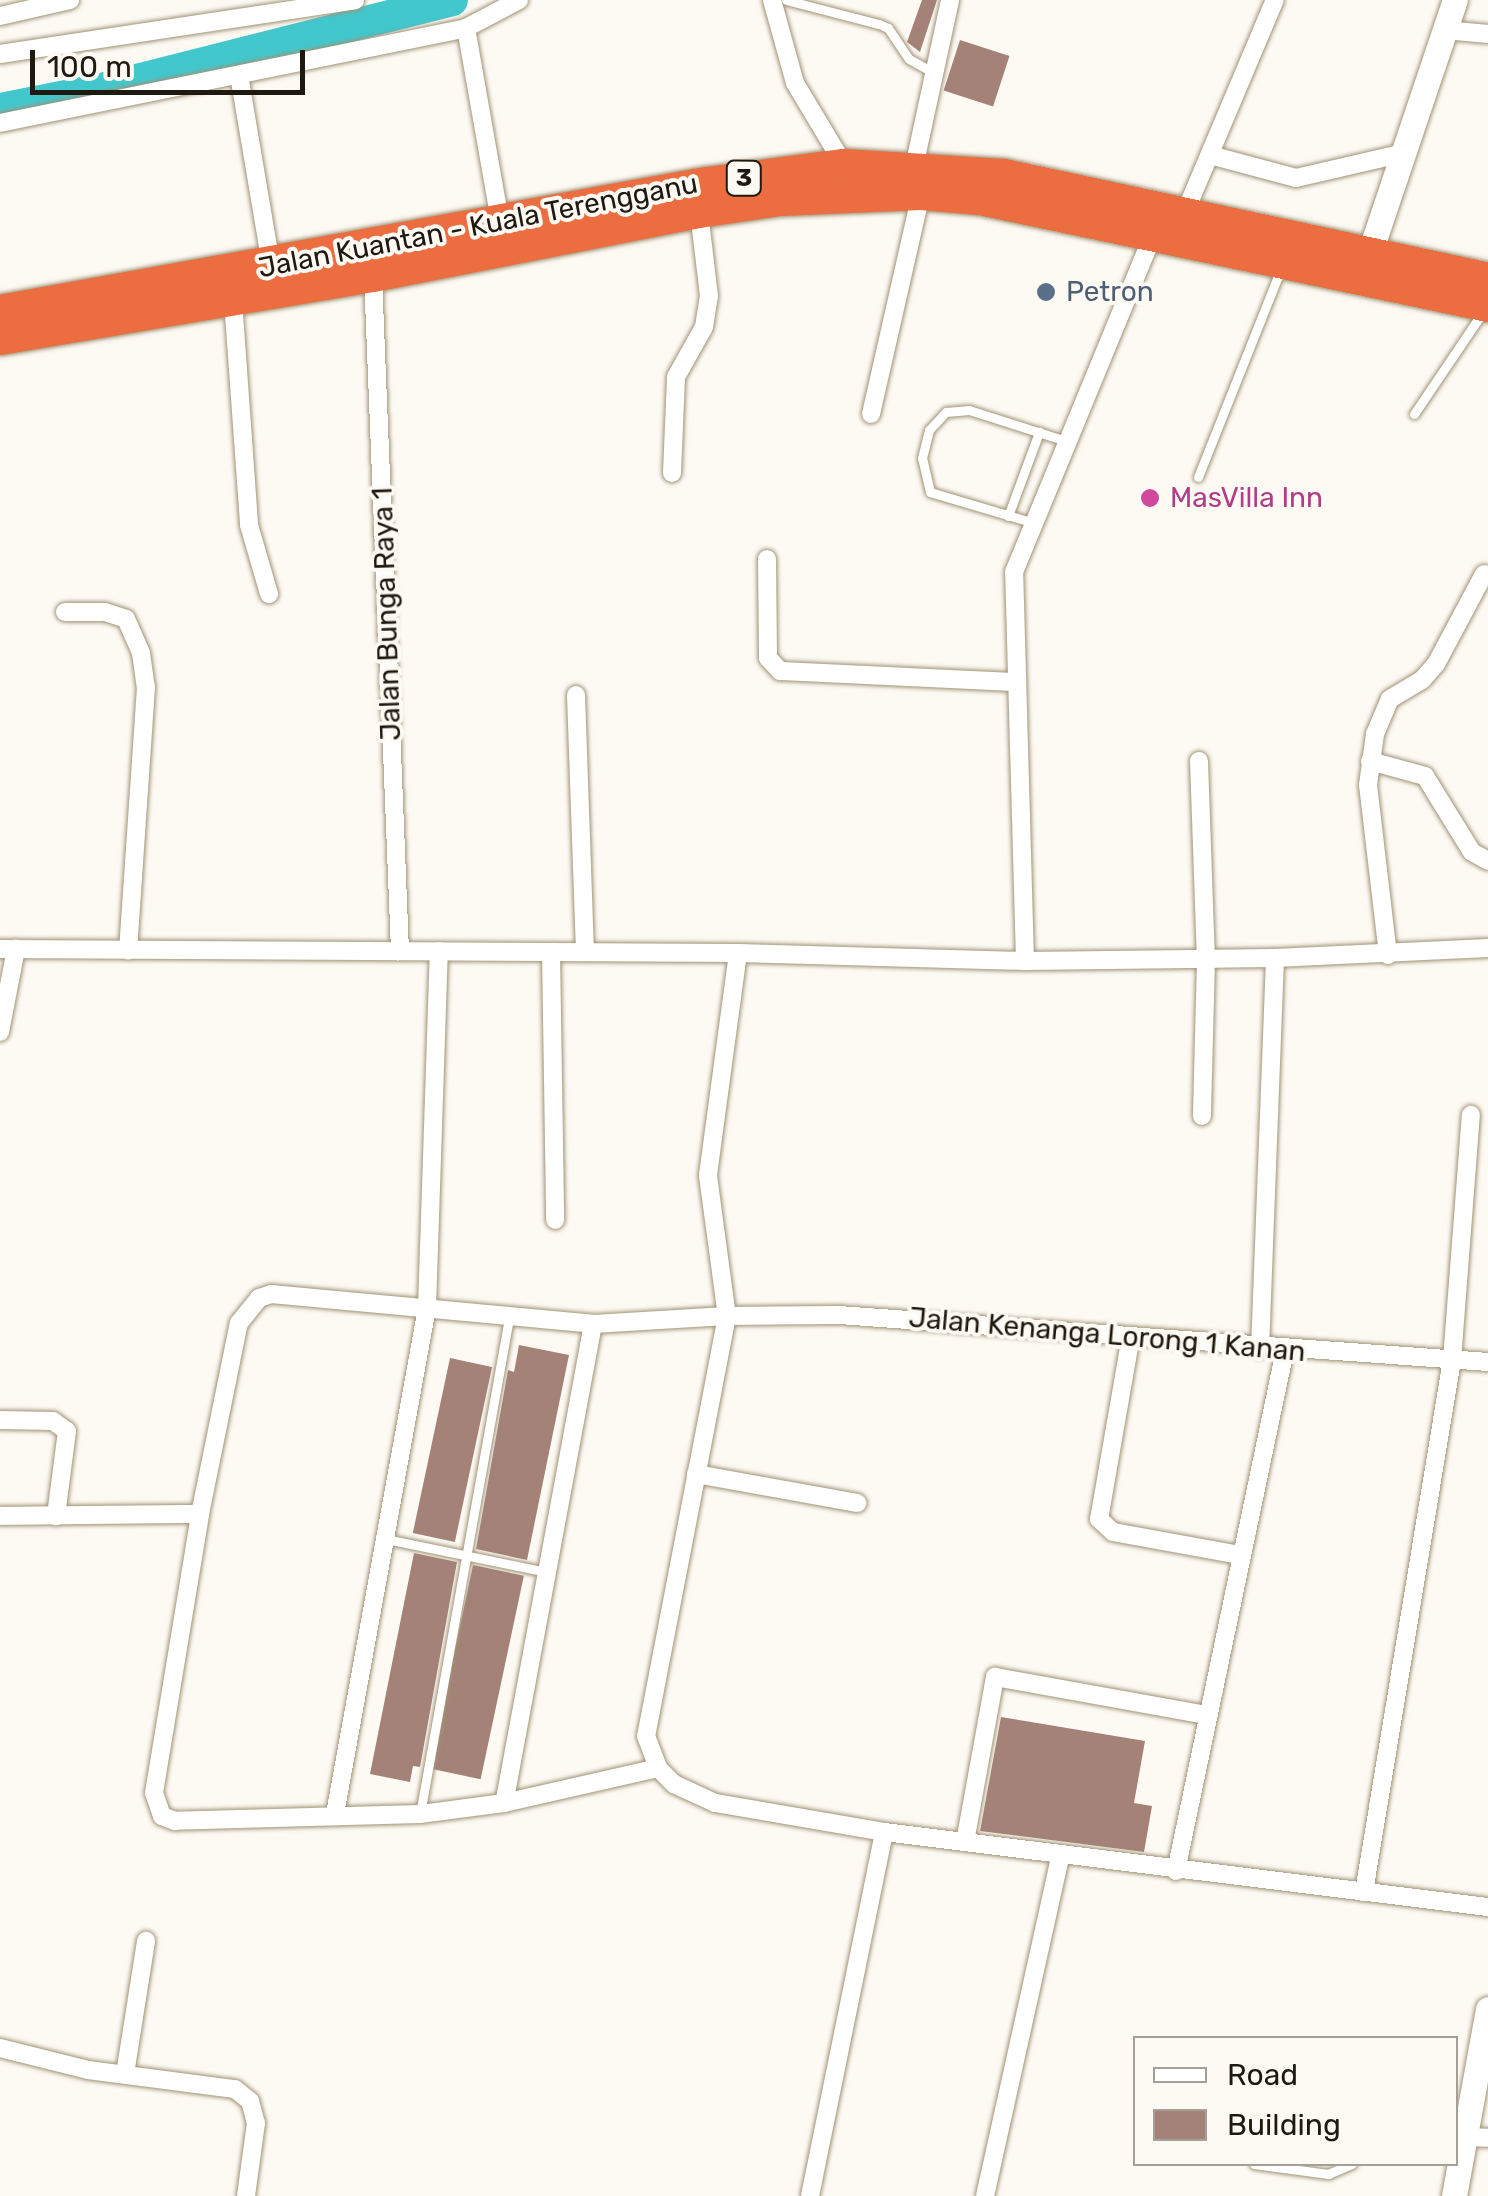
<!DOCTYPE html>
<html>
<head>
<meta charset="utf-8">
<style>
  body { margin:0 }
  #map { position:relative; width:1488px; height:2196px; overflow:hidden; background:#fdfaf4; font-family:Rubik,sans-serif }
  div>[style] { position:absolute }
  .river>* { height:32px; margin:-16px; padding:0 16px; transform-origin:16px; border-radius:16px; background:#42c7cd }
  .building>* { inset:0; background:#a48278; transform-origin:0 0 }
  .roads { filter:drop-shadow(0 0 2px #a09275) drop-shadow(0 0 2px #a09275) }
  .lane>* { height:9px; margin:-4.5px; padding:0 4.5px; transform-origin:4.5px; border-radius:4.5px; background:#fff }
  .street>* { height:18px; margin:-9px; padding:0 9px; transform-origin:9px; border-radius:9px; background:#fff }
  .secondary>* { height:25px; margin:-12.5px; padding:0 12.5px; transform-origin:12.5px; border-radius:12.5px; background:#fff }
  .highway>* { height:32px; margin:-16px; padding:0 16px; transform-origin:16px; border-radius:16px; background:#ec6d40 }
  .dots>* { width:28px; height:28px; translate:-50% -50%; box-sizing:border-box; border:5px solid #fdfaf4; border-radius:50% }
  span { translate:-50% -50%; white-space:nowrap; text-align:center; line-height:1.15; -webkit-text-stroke:8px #fdfaf4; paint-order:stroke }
  .shield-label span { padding:2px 8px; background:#fdfaf4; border:2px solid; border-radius:8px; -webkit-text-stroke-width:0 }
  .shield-label { font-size:25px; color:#1f1a0f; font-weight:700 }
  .street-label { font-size:28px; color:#1f1a0f }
  .service-label { font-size:28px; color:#4e5e75 }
  .left { translate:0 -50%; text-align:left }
  .hotel-label { font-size:28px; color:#b23c85 }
  .legend { position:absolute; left:1133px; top:2036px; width:325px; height:130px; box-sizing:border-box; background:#fdfaf4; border:2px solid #a4a098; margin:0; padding:12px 18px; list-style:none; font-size:30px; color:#1f1a0f }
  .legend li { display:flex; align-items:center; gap:20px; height:50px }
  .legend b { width:50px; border:2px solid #a4a098 }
  .scale { position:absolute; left:30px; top:50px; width:275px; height:45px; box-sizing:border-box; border:5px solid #1f1a0f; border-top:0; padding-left:12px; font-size:30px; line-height:35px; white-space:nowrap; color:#1f1a0f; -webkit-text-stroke:8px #fdfaf4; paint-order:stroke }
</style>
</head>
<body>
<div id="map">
  <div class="river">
    <div style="left:0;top:109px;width:103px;rotate:-11.2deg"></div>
    <div style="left:101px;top:89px;width:362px;rotate:-14.2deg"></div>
  </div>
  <div class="building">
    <div style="clip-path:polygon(922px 0,937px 0,920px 52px,907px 42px)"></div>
    <div style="left:960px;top:40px;width:52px;height:53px;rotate:18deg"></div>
    <div style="clip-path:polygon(519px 1345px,569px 1355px,527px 1560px,476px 1549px,508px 1370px,514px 1372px)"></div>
    <div style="left:450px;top:1358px;width:43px;height:179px;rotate:12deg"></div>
    <div style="clip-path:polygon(414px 1553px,457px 1562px,420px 1767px,413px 1766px,410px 1782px,370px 1774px)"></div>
    <div style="left:473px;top:1565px;width:52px;height:208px;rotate:12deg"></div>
    <div style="clip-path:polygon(1001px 1717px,1145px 1741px,1134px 1803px,1152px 1806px,1144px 1852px,980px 1831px)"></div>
  </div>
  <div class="roads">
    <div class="lane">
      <div style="left:786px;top:0;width:96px;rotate:14.5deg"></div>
      <div style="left:879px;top:24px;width:10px;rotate:24deg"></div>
      <div style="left:888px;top:28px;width:37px;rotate:56deg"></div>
      <div style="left:909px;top:59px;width:29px;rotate:29deg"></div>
      <div style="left:1414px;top:414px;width:122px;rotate:-56deg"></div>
      <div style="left:1198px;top:477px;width:222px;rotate:-68.3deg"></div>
      <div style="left:1008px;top:516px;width:90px;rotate:-69.7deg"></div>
      <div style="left:1031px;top:522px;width:105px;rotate:-163.5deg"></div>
      <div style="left:930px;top:492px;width:35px;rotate:-103deg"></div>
      <div style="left:922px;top:458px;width:29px;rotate:-76deg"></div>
      <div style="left:929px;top:430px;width:25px;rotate:-47deg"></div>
      <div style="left:946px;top:412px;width:23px;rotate:-5deg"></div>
      <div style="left:969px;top:410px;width:102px;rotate:17.7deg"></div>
      <div style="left:386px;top:1539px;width:164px;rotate:11.6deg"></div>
      <div style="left:420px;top:1814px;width:504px;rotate:-79.83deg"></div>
      <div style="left:1254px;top:2164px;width:75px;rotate:7.7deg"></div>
      <div style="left:1328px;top:2174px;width:26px;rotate:-23deg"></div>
    </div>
    <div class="street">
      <div style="left:772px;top:0;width:86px;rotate:74.5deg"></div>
      <div style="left:795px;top:83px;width:96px;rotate:59.1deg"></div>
      <div style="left:0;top:16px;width:72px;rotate:-12.9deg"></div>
      <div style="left:466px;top:28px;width:196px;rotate:80deg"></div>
      <div style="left:1445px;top:30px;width:43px;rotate:5.3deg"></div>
      <div style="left:0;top:54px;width:359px;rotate:-8.6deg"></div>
      <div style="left:239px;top:75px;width:193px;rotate:80.4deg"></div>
      <div style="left:0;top:123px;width:476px;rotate:-11.5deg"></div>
      <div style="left:466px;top:28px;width:60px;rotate:-27.8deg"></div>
      <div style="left:1210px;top:155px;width:89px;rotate:15deg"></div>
      <div style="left:1296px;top:178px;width:111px;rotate:-13deg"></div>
      <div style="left:914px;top:167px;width:171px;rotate:-77.8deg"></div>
      <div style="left:1184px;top:215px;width:233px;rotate:-67.1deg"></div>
      <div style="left:373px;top:276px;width:676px;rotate:87.71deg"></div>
      <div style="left:233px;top:300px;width:226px;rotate:85.9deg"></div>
      <div style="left:249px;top:525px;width:72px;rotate:73.8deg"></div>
      <div style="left:871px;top:414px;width:226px;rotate:-77.2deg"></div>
      <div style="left:672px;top:473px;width:96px;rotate:-87.6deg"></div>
      <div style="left:676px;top:377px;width:57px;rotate:-60.8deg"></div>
      <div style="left:704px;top:327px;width:31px;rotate:-81deg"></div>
      <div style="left:709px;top:296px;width:85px;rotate:-96.8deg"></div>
      <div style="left:767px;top:559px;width:99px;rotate:89.4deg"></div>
      <div style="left:768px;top:658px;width:18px;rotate:47deg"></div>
      <div style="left:780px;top:671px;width:235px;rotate:2.7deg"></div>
      <div style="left:65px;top:612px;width:40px"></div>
      <div style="left:105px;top:612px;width:22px;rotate:18deg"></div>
      <div style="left:126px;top:619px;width:37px;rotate:66deg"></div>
      <div style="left:141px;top:653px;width:34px;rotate:82deg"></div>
      <div style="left:146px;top:687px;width:264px;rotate:93.9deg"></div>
      <div style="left:576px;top:695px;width:257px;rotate:88deg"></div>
      <div style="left:1199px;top:761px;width:199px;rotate:88deg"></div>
      <div style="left:1206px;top:960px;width:156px;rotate:91.5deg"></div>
      <div style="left:1370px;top:761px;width:57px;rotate:15.3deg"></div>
      <div style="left:1425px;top:776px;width:89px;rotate:58.3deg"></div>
      <div style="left:1472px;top:852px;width:18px;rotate:29deg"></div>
      <div style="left:0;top:949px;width:738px;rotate:0.31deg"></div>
      <div style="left:738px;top:953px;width:287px;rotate:1.6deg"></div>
      <div style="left:1025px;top:961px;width:250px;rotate:-0.7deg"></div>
      <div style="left:1275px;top:958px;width:213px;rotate:-2.7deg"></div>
      <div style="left:551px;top:952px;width:268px;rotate:89.1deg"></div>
      <div style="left:738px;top:953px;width:225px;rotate:97.7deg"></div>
      <div style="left:708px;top:1176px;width:141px;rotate:82.3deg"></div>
      <div style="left:727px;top:1316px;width:428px;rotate:100.9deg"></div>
      <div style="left:646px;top:1736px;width:34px;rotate:69deg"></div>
      <div style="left:658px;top:1768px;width:23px;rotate:45deg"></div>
      <div style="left:674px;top:1784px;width:45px;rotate:24.9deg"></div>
      <div style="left:715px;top:1803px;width:171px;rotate:9.7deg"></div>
      <div style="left:884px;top:1832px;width:609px;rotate:7.08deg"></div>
      <div style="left:1388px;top:955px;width:171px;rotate:-96.7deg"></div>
      <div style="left:1368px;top:785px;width:51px;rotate:-82.2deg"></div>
      <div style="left:1375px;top:734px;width:38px;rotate:-67deg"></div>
      <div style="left:1390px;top:699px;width:37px;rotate:-31deg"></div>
      <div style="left:1422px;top:680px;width:21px;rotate:-49deg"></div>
      <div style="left:1436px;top:664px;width:102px;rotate:-61.9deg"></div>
      <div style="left:1025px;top:961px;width:389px;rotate:-91.6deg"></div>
      <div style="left:1014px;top:572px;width:365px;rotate:-67.6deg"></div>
      <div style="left:0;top:1032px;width:85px;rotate:-79.1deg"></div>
      <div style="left:593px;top:1324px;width:487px;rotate:100.5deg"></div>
      <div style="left:504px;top:1803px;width:85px;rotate:172.5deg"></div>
      <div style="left:420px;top:1814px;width:245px;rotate:178.4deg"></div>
      <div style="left:175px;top:1821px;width:14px;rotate:-159deg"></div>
      <div style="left:162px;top:1816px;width:24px;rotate:-109deg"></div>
      <div style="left:154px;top:1793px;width:283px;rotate:-80.6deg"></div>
      <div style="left:200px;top:1514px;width:195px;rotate:-78.5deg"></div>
      <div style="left:239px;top:1323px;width:32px;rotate:-51deg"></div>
      <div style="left:259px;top:1298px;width:13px;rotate:-18deg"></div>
      <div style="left:271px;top:1294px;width:323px;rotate:5.3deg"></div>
      <div style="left:593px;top:1324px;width:134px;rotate:-3.4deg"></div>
      <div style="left:727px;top:1316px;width:112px;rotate:-0.5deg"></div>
      <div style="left:839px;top:1315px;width:651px;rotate:4.14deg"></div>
      <div style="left:1131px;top:1336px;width:186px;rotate:99.9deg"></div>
      <div style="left:1099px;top:1519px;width:19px;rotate:43deg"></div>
      <div style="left:1113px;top:1532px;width:129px;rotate:10.3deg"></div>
      <div style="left:1260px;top:1349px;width:391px;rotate:-87.8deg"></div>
      <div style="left:0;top:1420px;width:53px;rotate:1.1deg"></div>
      <div style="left:53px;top:1421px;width:17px;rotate:36deg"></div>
      <div style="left:67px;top:1431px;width:86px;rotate:97.4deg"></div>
      <div style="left:696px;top:1474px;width:164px;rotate:10.2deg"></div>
      <div style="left:0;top:1516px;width:200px;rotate:-0.6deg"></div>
      <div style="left:504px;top:1803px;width:158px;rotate:-12.8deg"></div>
      <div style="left:335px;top:1814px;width:514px;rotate:-79.7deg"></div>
      <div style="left:427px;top:1308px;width:357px;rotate:-88.1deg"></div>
      <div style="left:965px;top:1842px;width:168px;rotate:-79.7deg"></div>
      <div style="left:995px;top:1677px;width:215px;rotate:10.2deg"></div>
      <div style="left:1176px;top:1871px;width:532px;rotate:-78.18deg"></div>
      <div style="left:1364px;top:1892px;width:539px;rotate:-80.61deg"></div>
      <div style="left:1452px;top:1360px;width:246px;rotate:-85.6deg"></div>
      <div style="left:0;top:2048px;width:91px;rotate:14deg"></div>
      <div style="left:88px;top:2070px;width:148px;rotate:7.4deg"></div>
      <div style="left:235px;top:2089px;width:19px;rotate:39deg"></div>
      <div style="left:250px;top:2101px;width:23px;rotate:75deg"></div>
      <div style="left:256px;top:2123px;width:74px;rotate:97.8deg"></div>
      <div style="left:125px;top:2074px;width:135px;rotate:-81deg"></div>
      <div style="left:1465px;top:2137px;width:23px;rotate:2deg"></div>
      <div style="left:810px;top:2196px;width:371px;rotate:-78.5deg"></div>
      <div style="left:985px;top:2196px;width:350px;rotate:-77.5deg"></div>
    </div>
    <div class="secondary">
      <div style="left:1369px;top:255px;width:269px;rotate:-71.4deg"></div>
      <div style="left:1454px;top:2196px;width:190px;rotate:-79.7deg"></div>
    </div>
    <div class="highway">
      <div style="left:0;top:311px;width:718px;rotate:-10.26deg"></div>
      <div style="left:707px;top:183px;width:138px;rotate:-7.5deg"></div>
      <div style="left:844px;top:165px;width:160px;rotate:3.6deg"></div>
      <div style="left:1004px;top:175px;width:495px;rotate:12.1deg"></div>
      <div style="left:0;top:339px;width:378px;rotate:-9.6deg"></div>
      <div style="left:373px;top:276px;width:332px;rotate:-11.1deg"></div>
      <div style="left:699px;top:212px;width:82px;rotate:-8.4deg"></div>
      <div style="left:780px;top:200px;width:141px;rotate:-2.4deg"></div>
      <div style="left:921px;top:194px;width:59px;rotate:4.8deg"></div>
      <div style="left:980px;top:199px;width:519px;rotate:11.89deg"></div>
    </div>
  </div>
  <div class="dots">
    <div style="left:1046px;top:292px;background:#5c6f8a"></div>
    <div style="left:1150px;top:498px;background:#d1479c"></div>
  </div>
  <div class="shield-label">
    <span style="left:744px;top:178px">3</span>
  </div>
  <div class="street-label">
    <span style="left:478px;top:226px;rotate:-11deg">Jalan Kuantan - Kuala Terengganu</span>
    <span style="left:387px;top:614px;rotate:-92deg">Jalan Bunga Raya 1</span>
    <span style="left:1107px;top:1335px;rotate:5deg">Jalan Kenanga Lorong 1 Kanan</span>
  </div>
  <div class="service-label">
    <span class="left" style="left:1066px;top:292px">Petron</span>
  </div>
  <div class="hotel-label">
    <span class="left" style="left:1170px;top:498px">MasVilla Inn</span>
  </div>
  <ul class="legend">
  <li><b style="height:12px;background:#fff"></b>Road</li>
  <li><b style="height:28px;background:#a48278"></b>Building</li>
  </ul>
  <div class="scale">100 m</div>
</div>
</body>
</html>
